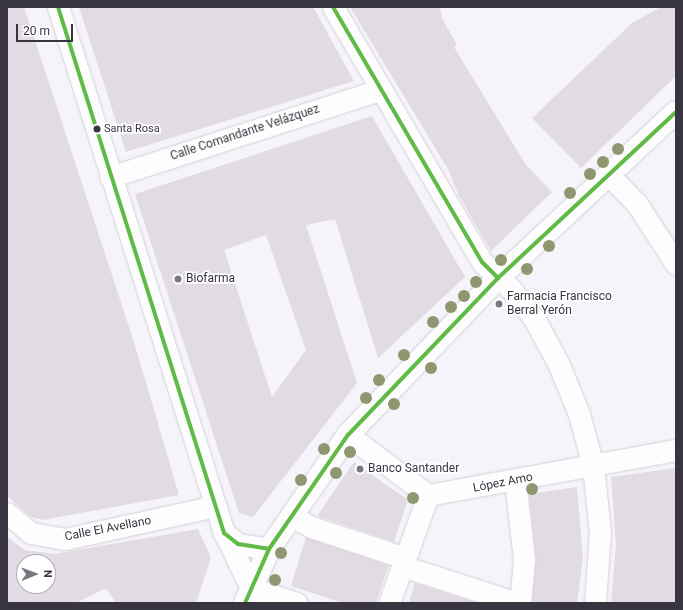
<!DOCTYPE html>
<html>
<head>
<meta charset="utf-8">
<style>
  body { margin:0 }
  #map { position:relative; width:683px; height:610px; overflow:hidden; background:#f5f4fa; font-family:Roboto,sans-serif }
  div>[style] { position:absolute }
  .building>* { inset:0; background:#e2dbe3 }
  .roads { filter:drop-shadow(0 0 1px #d3d0d9) drop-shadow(0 0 1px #d3d0d9) }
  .street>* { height:21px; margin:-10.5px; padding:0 10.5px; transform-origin:10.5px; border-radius:10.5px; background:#fefdfe }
  .secondary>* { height:22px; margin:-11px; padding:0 11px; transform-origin:11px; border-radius:11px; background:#fefdfe }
  .bus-1>* { height:4px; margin:-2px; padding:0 2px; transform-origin:2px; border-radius:2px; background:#5fbb46 }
  .trees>* { width:12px; height:12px; margin:-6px; border-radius:50%; background:#8e9770 }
  .dots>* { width:11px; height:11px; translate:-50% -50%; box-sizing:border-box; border:2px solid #fff; border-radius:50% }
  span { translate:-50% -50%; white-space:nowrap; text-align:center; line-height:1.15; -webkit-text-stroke:3.5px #fff; paint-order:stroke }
  .bus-label { font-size:11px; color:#383440 }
  .left { translate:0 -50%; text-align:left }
  .street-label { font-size:12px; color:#383440 }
  .poi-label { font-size:12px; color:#383440 }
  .frame { position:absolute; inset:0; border:8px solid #383440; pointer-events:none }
  .north { position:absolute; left:16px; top:554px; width:40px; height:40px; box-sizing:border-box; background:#fff; border:1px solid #afaeb3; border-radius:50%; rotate:89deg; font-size:11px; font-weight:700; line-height:16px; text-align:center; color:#383440 }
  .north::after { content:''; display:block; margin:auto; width:14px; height:18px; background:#7a7781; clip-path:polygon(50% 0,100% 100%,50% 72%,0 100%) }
  .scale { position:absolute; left:16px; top:24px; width:57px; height:18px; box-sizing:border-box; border:2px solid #383440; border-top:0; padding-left:5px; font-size:12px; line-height:14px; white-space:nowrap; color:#383440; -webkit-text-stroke:3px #fff; paint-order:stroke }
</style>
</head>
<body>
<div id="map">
  <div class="building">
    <div style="clip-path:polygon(7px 7px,24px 7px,134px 342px,179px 495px,43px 520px,31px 517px,7px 496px)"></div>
    <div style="clip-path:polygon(79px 7px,313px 7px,354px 81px,126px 152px)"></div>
    <div style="clip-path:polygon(350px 7px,440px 7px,442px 18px,457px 45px,454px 47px,510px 139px,526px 165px,552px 192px,491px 251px,459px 196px,448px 169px)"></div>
    <div style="clip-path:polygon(661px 7px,676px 7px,676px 76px,581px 168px,532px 118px,632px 23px)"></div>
    <div style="clip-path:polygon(evenodd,372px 116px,465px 277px,378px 358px,335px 219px,306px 225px,357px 383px,253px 517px,239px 513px,135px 194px,372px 116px,266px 235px,306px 350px,272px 397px,224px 250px,266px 235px)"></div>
    <div style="clip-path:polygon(354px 462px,408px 500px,394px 542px,317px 516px)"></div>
    <div style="clip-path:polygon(676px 468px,676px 603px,611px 603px,616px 545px,611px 477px)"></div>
    <div style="clip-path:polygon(577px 487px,583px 559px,577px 603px,532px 603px,536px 559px,529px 494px)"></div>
    <div style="clip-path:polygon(evenodd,198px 529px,211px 558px,196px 603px,116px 603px,106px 588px,76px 603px,7px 603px,7px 537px,25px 550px,54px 554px,198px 529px,24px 562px,48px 562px,48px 586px,24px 586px,24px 562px)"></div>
    <div style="clip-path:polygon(306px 537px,389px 565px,376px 603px,343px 603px,291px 586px)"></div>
    <div style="clip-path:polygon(415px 583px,478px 603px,409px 603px)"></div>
  </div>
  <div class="roads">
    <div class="street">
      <div style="left:58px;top:7px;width:552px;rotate:72.48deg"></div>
      <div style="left:224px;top:533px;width:18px;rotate:38deg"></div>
      <div style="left:238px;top:544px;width:31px;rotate:9deg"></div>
      <div style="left:333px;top:7px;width:295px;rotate:59.7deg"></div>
      <div style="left:482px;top:262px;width:40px;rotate:43deg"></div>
      <div style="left:511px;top:289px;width:39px;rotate:52deg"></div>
      <div style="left:535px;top:320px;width:51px;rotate:61.9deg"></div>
      <div style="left:559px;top:365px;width:53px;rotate:67.8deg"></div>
      <div style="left:579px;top:414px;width:54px;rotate:74.9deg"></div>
      <div style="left:593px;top:466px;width:66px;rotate:83.9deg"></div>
      <div style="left:600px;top:532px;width:71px;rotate:94deg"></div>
      <div style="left:608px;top:174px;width:42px;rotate:46deg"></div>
      <div style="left:637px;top:204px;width:72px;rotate:57deg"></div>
      <div style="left:110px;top:177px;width:283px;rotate:-17.9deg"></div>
      <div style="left:348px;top:435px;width:100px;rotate:36.9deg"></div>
      <div style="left:428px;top:495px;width:252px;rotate:-10.3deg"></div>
      <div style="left:515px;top:480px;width:81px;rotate:83.6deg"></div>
      <div style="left:524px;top:560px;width:43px;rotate:95.3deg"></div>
      <div style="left:7px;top:513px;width:31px;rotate:40deg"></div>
      <div style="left:31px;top:533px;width:35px;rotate:10deg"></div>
      <div style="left:65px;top:539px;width:154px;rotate:-12.4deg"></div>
      <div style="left:291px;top:516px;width:26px;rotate:28deg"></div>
      <div style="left:314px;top:528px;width:96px;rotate:18.2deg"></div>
      <div style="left:225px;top:534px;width:60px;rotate:64.3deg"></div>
      <div style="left:251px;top:588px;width:48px;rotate:18.1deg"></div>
      <div style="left:402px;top:566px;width:121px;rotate:17.8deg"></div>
      <div style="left:389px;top:603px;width:115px;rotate:-70.1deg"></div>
    </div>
    <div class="secondary">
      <div style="left:245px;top:603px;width:59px;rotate:-66deg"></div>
      <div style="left:269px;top:549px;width:139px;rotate:-55.3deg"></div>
      <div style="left:348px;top:435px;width:217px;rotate:-46.3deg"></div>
      <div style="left:498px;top:278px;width:243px;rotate:-43deg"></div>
    </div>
  </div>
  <div class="bus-1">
    <div style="left:58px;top:7px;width:552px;rotate:72.48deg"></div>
    <div style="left:224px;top:533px;width:18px;rotate:38deg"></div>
    <div style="left:238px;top:544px;width:31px;rotate:9deg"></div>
    <div style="left:333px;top:7px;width:295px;rotate:59.7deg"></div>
    <div style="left:482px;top:262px;width:23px;rotate:45deg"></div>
    <div style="left:245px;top:603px;width:59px;rotate:-66deg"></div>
    <div style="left:269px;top:549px;width:139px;rotate:-55.3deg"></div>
    <div style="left:348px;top:435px;width:217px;rotate:-46.3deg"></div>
    <div style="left:498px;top:278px;width:243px;rotate:-43deg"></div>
  </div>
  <div class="trees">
    <div style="left:618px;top:149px"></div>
    <div style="left:603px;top:162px"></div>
    <div style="left:590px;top:174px"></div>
    <div style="left:570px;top:193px"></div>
    <div style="left:549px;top:246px"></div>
    <div style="left:501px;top:260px"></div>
    <div style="left:527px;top:269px"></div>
    <div style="left:476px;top:282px"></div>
    <div style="left:464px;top:296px"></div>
    <div style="left:451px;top:307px"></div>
    <div style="left:433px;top:322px"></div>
    <div style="left:404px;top:355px"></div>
    <div style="left:431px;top:368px"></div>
    <div style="left:379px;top:380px"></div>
    <div style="left:366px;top:398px"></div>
    <div style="left:394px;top:404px"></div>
    <div style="left:324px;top:449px"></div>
    <div style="left:350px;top:452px"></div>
    <div style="left:336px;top:473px"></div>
    <div style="left:301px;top:480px"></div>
    <div style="left:532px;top:489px"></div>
    <div style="left:413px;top:498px"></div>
    <div style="left:281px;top:553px"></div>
    <div style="left:275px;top:580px"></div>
  </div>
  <div class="dots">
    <div style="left:97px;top:129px;background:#383440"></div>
    <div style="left:178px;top:279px;background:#7a7781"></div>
    <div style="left:499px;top:304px;background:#7a7781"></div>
    <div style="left:360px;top:469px;background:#7a7781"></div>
  </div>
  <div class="bus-label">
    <span class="left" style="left:104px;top:129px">Santa Rosa</span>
  </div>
  <div class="street-label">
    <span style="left:245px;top:133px;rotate:-18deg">Calle Comandante Velázquez</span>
    <span style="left:503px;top:483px;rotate:-11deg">López Amo</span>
    <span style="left:108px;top:529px;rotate:-11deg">Calle El Avellano</span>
  </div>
  <div class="poi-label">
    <span class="left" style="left:186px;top:279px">Biofarma</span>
    <span class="left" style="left:507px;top:304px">Farmacia Francisco<br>Berral Yerón</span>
    <span class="left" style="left:368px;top:469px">Banco Santander</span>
  </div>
  <div class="frame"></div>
  <div class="north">N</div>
  <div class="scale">20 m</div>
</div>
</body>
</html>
